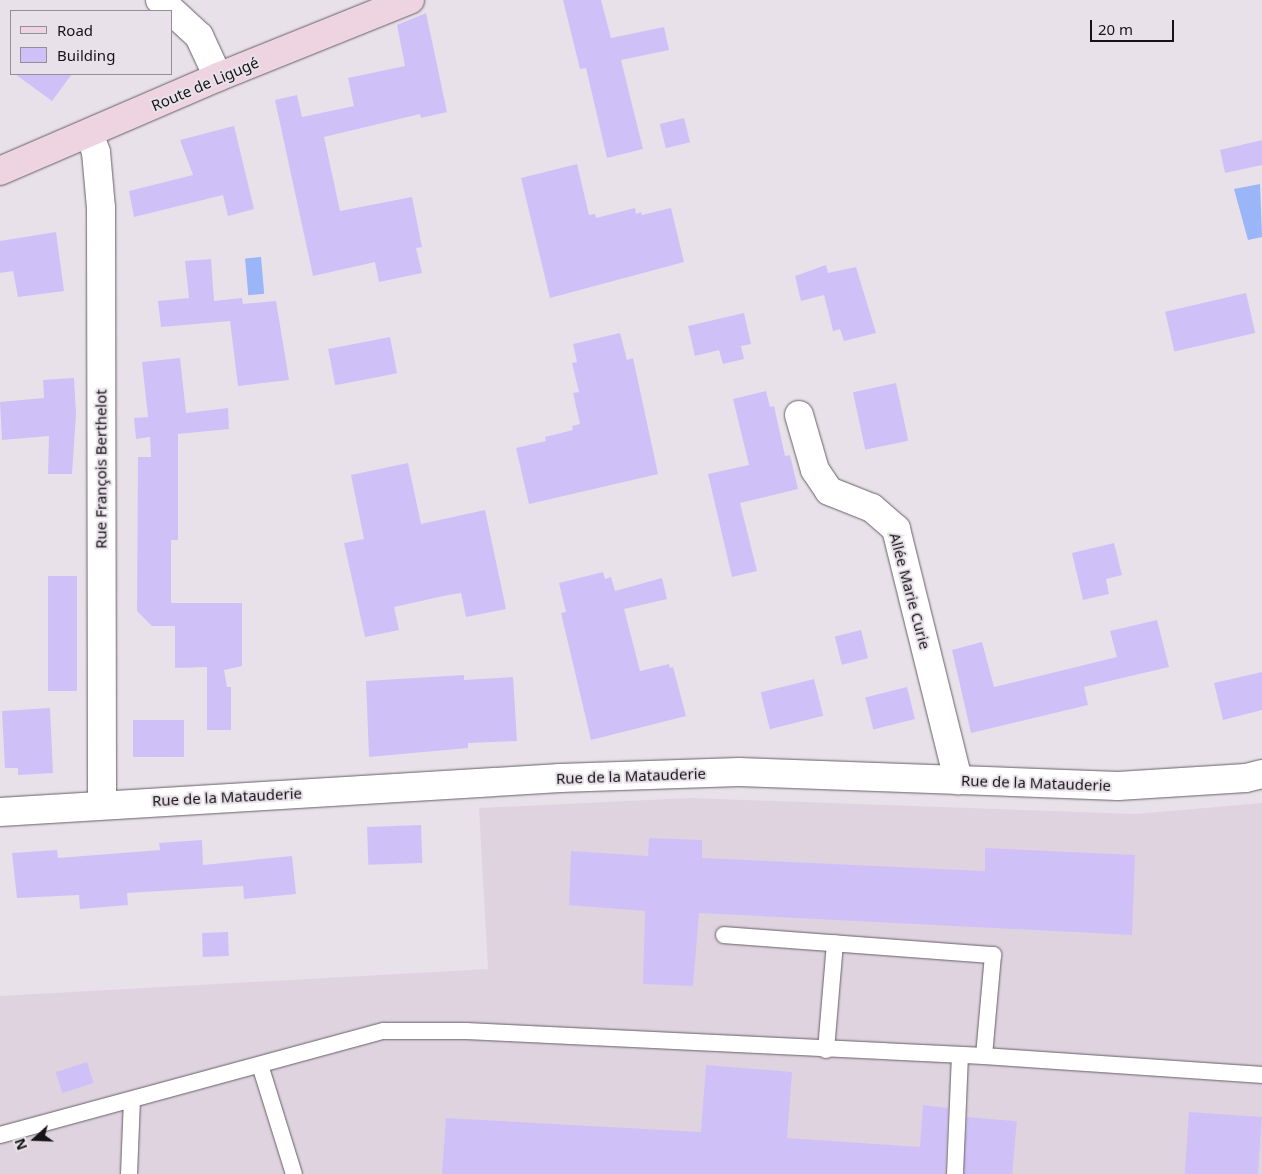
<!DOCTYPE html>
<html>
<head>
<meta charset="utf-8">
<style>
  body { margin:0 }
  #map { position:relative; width:1262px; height:1174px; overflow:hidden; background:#e8e1e9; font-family:"Noto Sans",sans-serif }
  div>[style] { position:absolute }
  .built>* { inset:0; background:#dfd3e0 }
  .water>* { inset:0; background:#9bb5f9; transform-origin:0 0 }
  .building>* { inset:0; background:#cfc1f8; transform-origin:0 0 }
  .roads { filter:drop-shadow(0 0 1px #666066) drop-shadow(0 0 1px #666066) }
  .lane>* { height:16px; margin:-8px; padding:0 8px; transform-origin:8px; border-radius:8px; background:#fff }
  .street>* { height:28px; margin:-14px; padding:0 14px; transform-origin:14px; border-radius:14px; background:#fff }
  .secondary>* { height:28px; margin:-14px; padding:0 14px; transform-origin:14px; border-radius:14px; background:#eed4e0 }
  span { translate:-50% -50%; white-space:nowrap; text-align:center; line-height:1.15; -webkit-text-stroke:4px #e8e1e9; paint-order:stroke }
  .street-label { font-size:15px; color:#151315 }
  .legend { position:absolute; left:10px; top:10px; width:162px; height:65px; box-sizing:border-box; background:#e8e1e9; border:1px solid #948f94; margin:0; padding:6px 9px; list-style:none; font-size:15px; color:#151315 }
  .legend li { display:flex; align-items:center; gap:10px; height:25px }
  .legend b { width:25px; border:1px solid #948f94 }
  .north { position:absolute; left:10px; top:1114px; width:50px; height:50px; -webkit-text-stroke:4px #e8e1e9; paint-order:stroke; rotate:250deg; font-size:14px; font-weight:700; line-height:20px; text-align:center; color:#151315 }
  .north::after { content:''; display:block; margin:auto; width:18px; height:22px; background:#151315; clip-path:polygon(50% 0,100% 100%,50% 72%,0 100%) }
  .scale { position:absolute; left:1090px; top:20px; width:84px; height:22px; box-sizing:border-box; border:2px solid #151315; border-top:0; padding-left:6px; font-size:15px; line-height:18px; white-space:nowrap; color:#151315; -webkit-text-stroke:4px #e8e1e9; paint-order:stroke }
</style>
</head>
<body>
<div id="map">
  <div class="built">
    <div style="clip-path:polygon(690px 798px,1136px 814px,1262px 803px,1262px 1174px,0 1174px,0 996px,488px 969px,479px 808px)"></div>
  </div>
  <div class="water">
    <div style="clip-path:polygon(1260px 184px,1262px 237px,1248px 240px,1234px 189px)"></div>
    <div style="left:261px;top:257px;width:37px;height:16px;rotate:85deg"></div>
  </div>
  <div class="building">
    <div style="clip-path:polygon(563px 0,601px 0,611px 38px,664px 27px,669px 50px,621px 60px,643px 149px,607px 158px,586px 68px,580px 69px)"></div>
    <div style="clip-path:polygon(426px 13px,447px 112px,421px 118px,420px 114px,324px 137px,340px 211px,412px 197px,422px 247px,416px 248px,422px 273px,379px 282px,375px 262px,313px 276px,275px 100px,297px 95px,302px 117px,354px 106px,348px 78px,405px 66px,397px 25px)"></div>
    <div style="clip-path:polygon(15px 74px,72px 74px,52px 101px)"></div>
    <div style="left:684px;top:118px;width:25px;height:25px;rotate:76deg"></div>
    <div style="clip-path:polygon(234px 126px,254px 209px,228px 216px,223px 195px,134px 217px,129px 191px,193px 175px,180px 140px)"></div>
    <div style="clip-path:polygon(1262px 140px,1262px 165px,1225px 173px,1220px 150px)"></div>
    <div style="clip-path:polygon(577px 164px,589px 215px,595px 214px,596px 218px,635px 208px,636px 214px,641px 212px,642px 215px,671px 208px,684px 262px,550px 298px,521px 178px)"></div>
    <div style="clip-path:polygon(56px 232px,64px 291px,18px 297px,13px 271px,0 273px,0 241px)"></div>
    <div style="clip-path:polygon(211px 259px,214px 301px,242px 298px,243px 304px,276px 301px,289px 380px,238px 386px,230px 321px,161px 327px,158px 301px,189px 298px,185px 261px)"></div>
    <div style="clip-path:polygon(826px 265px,828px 273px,856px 267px,876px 333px,844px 341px,840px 329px,833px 331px,824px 295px,801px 301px,795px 276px)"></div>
    <div style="left:1246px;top:293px;width:41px;height:83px;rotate:77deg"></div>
    <div style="clip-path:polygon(744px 313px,751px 344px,741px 346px,744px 359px,723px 364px,719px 350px,695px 356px,688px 326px)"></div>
    <div style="clip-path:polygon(620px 333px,627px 360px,633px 358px,658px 474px,529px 504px,516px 448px,546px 441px,545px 437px,573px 430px,572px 426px,580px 424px,573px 393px,579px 392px,572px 363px,577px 362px,573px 344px)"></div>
    <div style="left:390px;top:337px;width:37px;height:63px;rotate:79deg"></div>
    <div style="clip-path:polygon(180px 358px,186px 413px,228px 408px,229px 429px,178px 434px,178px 540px,171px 540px,171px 603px,242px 603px,242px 666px,224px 670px,227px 687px,231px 687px,231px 730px,207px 730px,207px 667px,175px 668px,175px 626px,152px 626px,137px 611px,138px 457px,151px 457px,150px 437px,136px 439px,134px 418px,148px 417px,142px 362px)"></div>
    <div style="clip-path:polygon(74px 378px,76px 414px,72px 474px,48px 474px,49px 436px,2px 440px,0 402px,44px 398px,43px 380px)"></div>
    <div style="left:896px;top:383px;width:59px;height:44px;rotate:78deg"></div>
    <div style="clip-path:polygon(766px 391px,770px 407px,774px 406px,785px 456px,790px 455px,798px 489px,740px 503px,757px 571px,732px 577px,708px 474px,749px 465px,733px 399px)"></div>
    <div style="clip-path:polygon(408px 463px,421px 524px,485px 510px,506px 609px,466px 617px,461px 593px,448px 595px,394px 607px,399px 630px,365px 637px,344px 543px,364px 539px,351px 475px)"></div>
    <div style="clip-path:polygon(1114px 543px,1122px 575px,1106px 579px,1109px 594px,1083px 600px,1072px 553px)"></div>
    <div style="clip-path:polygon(603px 572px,605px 579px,611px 577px,615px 591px,662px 578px,667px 599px,624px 609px,640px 671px,669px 664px,670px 668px,673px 667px,686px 716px,591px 740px,561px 613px,566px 612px,559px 583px)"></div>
    <div style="left:48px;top:576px;width:29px;height:115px"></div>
    <div style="clip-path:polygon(1157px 620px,1169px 667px,1084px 687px,1088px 705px,971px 733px,952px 650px,982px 642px,994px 687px,1117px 657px,1110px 631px)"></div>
    <div style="left:861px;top:630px;width:29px;height:27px;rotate:76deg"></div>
    <div style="clip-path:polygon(1262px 672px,1262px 710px,1223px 720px,1214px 683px)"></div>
    <div style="clip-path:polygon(464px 675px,464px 680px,513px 677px,517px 741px,468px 743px,468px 748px,369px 757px,366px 681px)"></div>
    <div style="left:814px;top:679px;width:38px;height:55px;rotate:76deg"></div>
    <div style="left:907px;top:687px;width:33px;height:43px;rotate:76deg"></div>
    <div style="clip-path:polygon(50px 708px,53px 773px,18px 775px,18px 768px,5px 768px,2px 711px)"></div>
    <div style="left:133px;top:720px;width:51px;height:37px"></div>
    <div style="left:421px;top:825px;width:38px;height:54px;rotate:88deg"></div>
    <div style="clip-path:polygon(649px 838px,702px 840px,702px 858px,985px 871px,985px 848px,1135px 855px,1132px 935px,699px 913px,693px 986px,643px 984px,645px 911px,569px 905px,571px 851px,648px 856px)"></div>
    <div style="clip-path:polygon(202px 840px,203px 865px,292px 856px,296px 894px,244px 899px,243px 886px,127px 893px,128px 905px,80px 909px,79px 895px,17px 898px,12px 853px,57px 850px,58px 858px,160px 850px,159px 843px)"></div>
    <div style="left:228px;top:932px;width:24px;height:26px;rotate:88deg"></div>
    <div style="left:87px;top:1062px;width:22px;height:33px;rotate:72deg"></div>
    <div style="clip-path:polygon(706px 1065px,792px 1072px,787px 1138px,920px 1147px,923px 1105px,948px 1108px,945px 1174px,442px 1174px,446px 1118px,701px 1132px)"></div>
    <div style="left:1189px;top:1112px;width:73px;height:62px;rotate:4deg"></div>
    <div style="left:967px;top:1117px;width:50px;height:57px;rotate:5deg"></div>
  </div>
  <div class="roads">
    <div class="lane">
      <div style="left:724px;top:935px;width:270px;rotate:4.3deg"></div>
      <div style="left:993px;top:955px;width:101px;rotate:95.1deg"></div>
      <div style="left:826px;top:1050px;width:107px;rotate:-85.2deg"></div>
      <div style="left:260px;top:1065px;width:114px;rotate:72.7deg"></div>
      <div style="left:0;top:1135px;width:398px;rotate:-15.2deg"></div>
      <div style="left:384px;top:1031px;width:82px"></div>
      <div style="left:466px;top:1031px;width:519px;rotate:2.76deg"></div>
      <div style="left:984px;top:1056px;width:279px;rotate:3.9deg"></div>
      <div style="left:129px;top:1174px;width:74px;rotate:-87.7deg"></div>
      <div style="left:955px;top:1174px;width:119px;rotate:-87.6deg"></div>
    </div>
    <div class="street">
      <div style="left:160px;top:0;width:53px;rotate:42.7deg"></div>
      <div style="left:199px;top:36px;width:45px;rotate:65.1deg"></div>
      <div style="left:90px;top:135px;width:18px;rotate:71deg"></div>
      <div style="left:96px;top:152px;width:56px;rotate:84.9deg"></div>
      <div style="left:101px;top:208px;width:596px;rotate:89.9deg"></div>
      <div style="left:799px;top:415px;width:57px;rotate:73.8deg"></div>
      <div style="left:815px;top:470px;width:25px;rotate:56deg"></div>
      <div style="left:829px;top:491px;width:46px;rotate:21.6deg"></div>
      <div style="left:872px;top:508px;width:32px;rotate:41deg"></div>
      <div style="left:896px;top:529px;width:259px;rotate:76.1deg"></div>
      <div style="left:0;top:812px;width:561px;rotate:-3.47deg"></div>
      <div style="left:560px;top:778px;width:179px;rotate:-1.9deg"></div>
      <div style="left:739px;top:772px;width:379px;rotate:2.1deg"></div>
      <div style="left:1118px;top:786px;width:128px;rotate:-3.6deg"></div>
      <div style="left:1246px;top:778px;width:16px;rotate:-14deg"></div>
    </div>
    <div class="secondary">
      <div style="left:0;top:171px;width:237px;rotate:-23.3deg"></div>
      <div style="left:218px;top:77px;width:207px;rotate:-21.9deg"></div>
    </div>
  </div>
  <div class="street-label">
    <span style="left:205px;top:84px;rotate:-23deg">Route de Ligugé</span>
    <span style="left:101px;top:469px;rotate:-90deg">Rue François Berthelot</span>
    <span style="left:910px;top:591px;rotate:75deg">Allée Marie Curie</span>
    <span style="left:631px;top:776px;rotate:-2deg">Rue de la Matauderie</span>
    <span style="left:1036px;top:783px;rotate:2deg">Rue de la Matauderie</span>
    <span style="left:227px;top:797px;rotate:-3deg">Rue de la Matauderie</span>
  </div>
  <ul class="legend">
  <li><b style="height:6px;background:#eed4e0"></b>Road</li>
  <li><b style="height:14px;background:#cfc1f8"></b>Building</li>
  </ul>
  <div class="north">N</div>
  <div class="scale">20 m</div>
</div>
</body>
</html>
